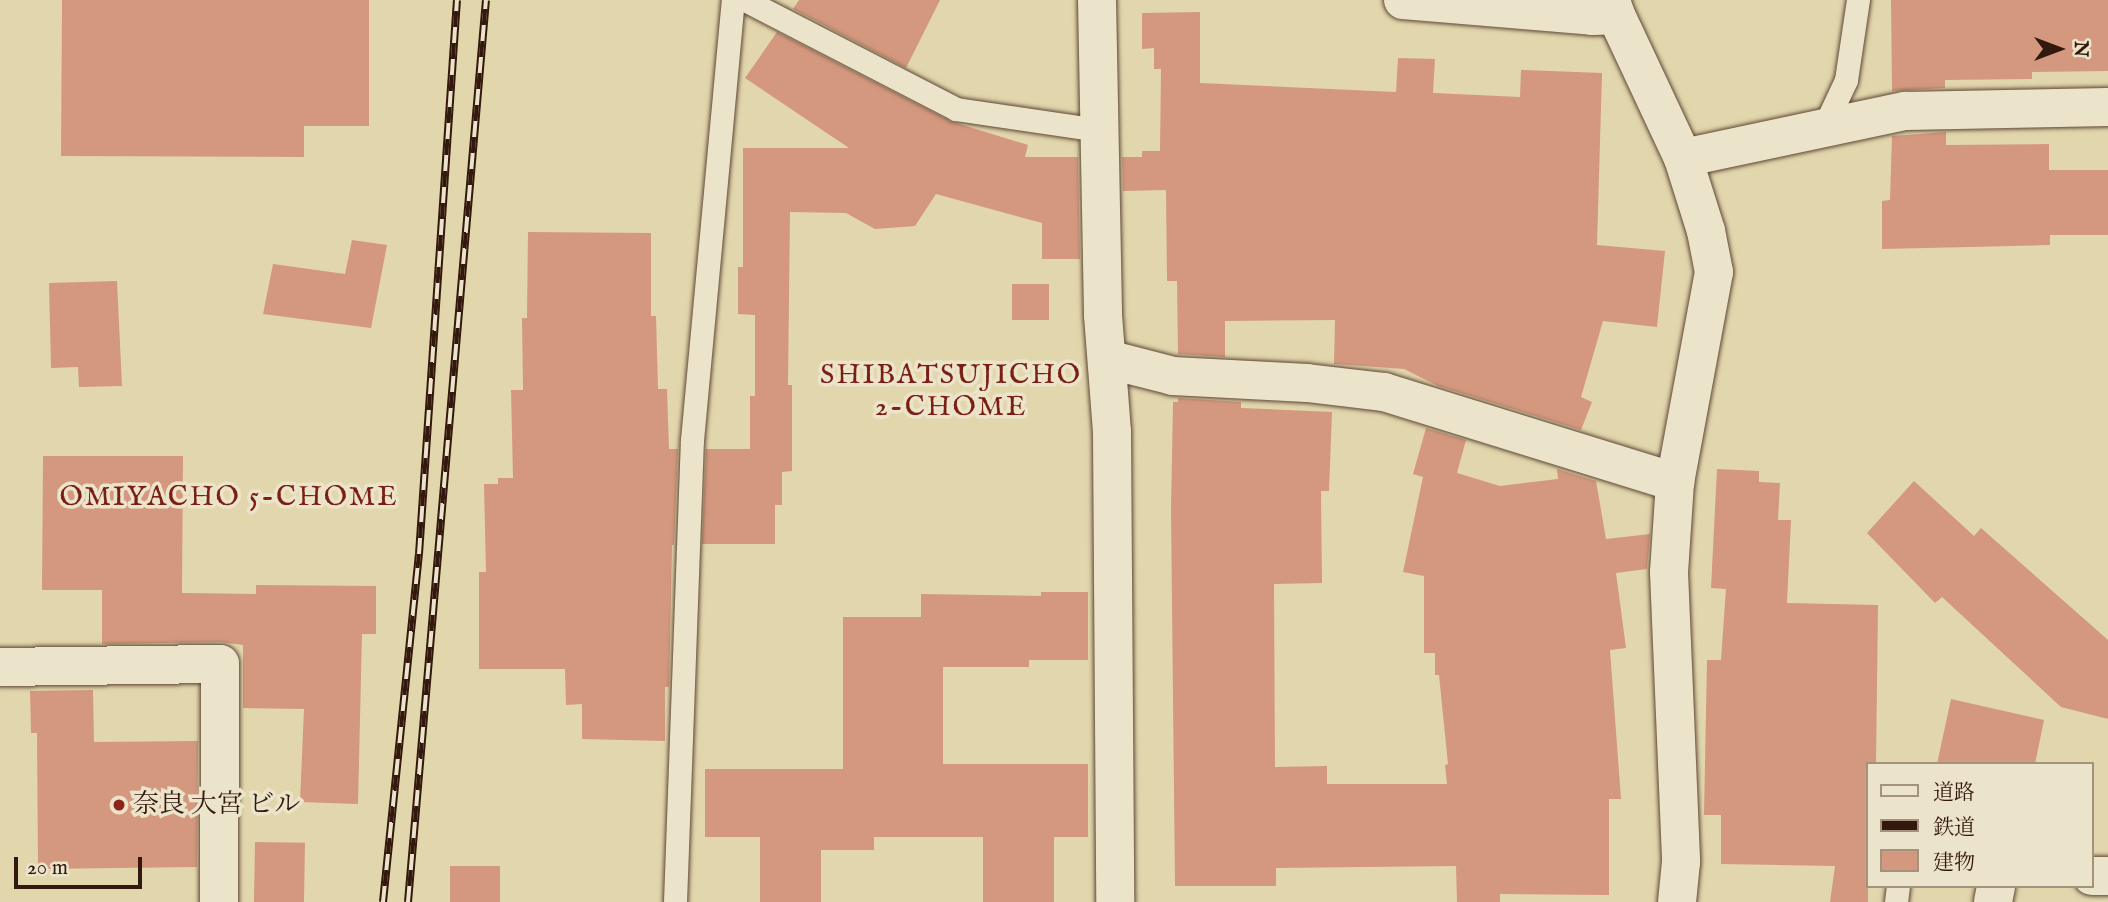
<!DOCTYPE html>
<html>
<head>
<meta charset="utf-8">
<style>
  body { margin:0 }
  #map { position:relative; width:2108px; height:902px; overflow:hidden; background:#e2d6ad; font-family:"IM FELL English","Noto Serif JP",serif }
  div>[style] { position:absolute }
  .building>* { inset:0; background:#d4987f; transform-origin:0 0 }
  .roads { filter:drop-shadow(0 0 2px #5e4835) drop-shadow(0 0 2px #5e4835) }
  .service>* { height:23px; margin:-11.5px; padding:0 11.5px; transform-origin:11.5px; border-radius:11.5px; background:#ece4ca }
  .minor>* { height:38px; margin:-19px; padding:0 19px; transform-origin:19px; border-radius:19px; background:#ece4ca }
  .rail>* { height:8px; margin-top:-4px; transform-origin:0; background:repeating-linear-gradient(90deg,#ece4ca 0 16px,#32180d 0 32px); box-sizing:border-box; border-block:2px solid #32180d }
  .dots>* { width:19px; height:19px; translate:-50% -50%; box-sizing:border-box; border:4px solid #ece4ca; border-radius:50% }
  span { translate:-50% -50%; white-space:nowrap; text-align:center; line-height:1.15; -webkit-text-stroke:7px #ece4ca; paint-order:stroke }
  .poi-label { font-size:26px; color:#32180d }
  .left { translate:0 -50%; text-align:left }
  .neighbourhood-label { font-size:28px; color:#7a1f14; letter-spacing:2px }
  .legend { position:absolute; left:1866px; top:762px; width:228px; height:126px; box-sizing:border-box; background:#ece4ca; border:2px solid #a2927e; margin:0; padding:9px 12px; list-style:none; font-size:21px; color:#32180d }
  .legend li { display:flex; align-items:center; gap:14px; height:35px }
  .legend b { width:35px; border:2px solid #a2927e }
  .north { position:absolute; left:2024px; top:14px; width:70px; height:70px; -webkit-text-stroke:5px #ece4ca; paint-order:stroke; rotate:90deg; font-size:19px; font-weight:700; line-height:28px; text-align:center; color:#32180d }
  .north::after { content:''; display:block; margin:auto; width:24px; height:32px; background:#32180d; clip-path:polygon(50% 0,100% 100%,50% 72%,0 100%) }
  .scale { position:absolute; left:14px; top:857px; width:128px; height:32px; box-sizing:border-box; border:4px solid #32180d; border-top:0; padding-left:9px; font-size:21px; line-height:24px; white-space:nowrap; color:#32180d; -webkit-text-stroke:5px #ece4ca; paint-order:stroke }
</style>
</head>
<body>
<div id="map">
  <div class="building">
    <div style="clip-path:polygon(62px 0,369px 0,369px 126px,304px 126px,304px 157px,61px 156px)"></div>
    <div style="clip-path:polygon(799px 0,940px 0,906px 68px,793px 9px)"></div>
    <div style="clip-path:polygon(1891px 0,2108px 0,2108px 71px,2032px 72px,2032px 79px,1945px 80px,1945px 88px,1892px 91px)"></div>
    <div style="clip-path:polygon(1200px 12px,1200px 83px,1396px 92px,1398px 58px,1435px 59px,1433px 93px,1520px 97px,1521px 70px,1602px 73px,1597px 245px,1665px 251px,1657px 327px,1603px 321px,1581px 397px,1592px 402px,1581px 430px,1438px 386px,1404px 369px,1334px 364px,1335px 320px,1225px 321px,1225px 357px,1178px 354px,1177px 281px,1167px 281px,1166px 190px,1123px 191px,1122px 157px,1142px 157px,1142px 151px,1160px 151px,1161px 69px,1154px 69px,1154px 48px,1142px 49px,1142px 13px)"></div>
    <div style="clip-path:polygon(777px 32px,950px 121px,1028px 145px,1025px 157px,1078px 157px,1080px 259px,1042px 259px,1042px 223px,936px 194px,915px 226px,875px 229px,846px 213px,790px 212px,788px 385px,792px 385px,792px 471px,782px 472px,782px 505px,775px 505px,775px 544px,702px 544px,706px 449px,750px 449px,750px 396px,755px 396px,755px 315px,738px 314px,738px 267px,743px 267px,743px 148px,849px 148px,745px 78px)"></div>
    <div style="clip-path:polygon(1946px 132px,1946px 145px,2049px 144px,2049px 170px,2108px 170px,2108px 235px,2050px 235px,2050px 245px,1882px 249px,1882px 201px,1890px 200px,1892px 136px)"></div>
    <div style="clip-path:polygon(528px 232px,651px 233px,651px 316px,656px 316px,658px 389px,667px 389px,669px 449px,678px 449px,674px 545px,672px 545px,669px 687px,665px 687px,665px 741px,582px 739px,582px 704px,566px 705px,565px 669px,479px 669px,479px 572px,486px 572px,484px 484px,498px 484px,498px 478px,513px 478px,511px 390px,523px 390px,522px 318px,527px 318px)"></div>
    <div style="clip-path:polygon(352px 240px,387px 245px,371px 328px,263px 314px,273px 264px,345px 274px)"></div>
    <div style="clip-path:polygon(117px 281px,122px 386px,79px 387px,78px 367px,51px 368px,49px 283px)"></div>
    <div style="left:1049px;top:284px;width:36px;height:37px;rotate:90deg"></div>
    <div style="clip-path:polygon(1178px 398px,1241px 402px,1241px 408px,1332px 412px,1329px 491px,1321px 491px,1322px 583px,1274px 584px,1275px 767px,1327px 766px,1327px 784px,1447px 784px,1445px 765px,1448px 764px,1439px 675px,1435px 675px,1435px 653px,1424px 653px,1424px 576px,1403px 572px,1423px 477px,1413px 474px,1426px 428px,1466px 440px,1457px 473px,1500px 486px,1558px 479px,1557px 469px,1596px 481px,1606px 539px,1650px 534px,1647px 569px,1616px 573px,1626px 648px,1610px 650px,1621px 799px,1609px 799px,1609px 895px,1500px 894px,1500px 902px,1457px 902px,1456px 866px,1276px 868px,1276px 886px,1175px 886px,1171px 511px,1173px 402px,1178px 402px)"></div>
    <div style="clip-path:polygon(43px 456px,183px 456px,182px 593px,256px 594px,256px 585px,376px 586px,376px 634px,362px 634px,358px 804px,300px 802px,304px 709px,243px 708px,243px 645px,220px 642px,102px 644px,102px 590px,42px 590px)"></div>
    <div style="clip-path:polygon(1717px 469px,1759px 471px,1759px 482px,1780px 483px,1778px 520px,1791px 520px,1787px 603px,1878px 605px,1876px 764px,1868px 764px,1868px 902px,1830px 902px,1835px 866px,1721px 864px,1721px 815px,1704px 815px,1707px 660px,1721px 660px,1726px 589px,1711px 588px)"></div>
    <div style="clip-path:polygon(1914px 481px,1974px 536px,1981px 528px,2108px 640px,2108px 719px,2061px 707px,1942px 597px,1935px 603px,1867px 533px)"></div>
    <div style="clip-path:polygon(1041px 592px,1088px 592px,1088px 660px,1029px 660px,1029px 667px,943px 667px,943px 764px,1088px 764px,1088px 837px,1054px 837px,1054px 902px,983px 902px,983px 837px,874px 837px,874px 850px,821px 850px,821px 902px,760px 902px,760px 837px,705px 837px,705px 769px,843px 769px,843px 617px,921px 617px,921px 594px,1041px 596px)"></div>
    <div style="clip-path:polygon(93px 690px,94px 742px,198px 741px,197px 867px,38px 869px,37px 733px,31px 733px,30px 691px)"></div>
    <div style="clip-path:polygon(1951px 699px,2044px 720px,2035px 764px,1937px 764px)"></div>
    <div style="left:255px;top:842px;width:50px;height:60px;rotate:1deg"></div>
    <div style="left:500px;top:866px;width:36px;height:50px;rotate:90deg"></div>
  </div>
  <div class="roads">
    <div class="service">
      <div style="left:745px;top:0;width:237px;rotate:27.3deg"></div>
      <div style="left:956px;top:109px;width:144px;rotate:8.4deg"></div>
      <div style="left:1824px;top:127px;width:52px;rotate:-64.9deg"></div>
      <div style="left:1846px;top:80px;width:81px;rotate:-81.5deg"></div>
      <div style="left:675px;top:902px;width:462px;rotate:-87.9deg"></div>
      <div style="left:692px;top:440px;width:442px;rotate:-84.7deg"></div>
      <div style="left:1896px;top:902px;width:16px;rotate:-83deg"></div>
    </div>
    <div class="minor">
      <div style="left:1097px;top:0;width:315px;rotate:88.9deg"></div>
      <div style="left:1103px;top:315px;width:117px;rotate:85.6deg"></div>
      <div style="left:1112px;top:432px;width:470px;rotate:89.6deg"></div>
      <div style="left:1403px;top:0;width:190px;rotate:4.8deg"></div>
      <div style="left:1592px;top:16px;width:24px;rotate:-2deg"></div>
      <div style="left:1611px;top:0;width:16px;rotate:72deg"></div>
      <div style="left:1616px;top:15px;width:158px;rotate:64.9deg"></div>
      <div style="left:1683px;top:158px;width:77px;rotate:72.5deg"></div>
      <div style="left:1706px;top:231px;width:42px;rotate:79deg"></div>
      <div style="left:1714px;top:272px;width:214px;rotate:100.5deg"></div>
      <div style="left:1675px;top:482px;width:90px;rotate:93.8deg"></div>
      <div style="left:1669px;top:572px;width:290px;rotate:87.6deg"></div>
      <div style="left:1681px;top:862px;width:40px;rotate:95.7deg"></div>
      <div style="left:1683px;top:158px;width:227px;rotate:-12deg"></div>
      <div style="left:1905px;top:111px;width:203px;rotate:-1.1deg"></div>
      <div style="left:1107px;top:359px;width:68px;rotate:14.4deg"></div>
      <div style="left:1173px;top:376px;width:134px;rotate:3deg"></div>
      <div style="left:1307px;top:383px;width:78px;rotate:6.7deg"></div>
      <div style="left:1384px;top:392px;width:305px;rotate:17.2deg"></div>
      <div style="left:0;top:667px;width:220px;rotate:-0.8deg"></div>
      <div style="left:220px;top:664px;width:238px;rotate:90.2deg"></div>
      <div style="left:2092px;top:876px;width:16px"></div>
      <div style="left:1993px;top:902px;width:16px;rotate:-79deg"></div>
    </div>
  </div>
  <div class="rail">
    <div style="left:383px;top:902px;width:350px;rotate:-84.1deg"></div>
    <div style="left:419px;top:554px;width:555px;rotate:-86.08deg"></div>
    <div style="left:408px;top:902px;width:905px;rotate:-85.06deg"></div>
  </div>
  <div class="dots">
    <div style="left:119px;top:805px;background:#8f2418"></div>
  </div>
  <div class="poi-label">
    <span class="left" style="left:133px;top:805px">奈良 大宮 ビル</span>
  </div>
  <div class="neighbourhood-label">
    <span style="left:951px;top:392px">SHIBATSUJICHO<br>2-CHOME</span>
    <span style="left:229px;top:498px">OMIYACHO 5-CHOME</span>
  </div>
  <ul class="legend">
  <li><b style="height:9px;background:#ece4ca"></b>道路</li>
  <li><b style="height:9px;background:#32180d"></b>鉄道</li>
  <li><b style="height:19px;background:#d4987f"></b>建物</li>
  </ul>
  <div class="north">N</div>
  <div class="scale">20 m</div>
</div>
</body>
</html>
